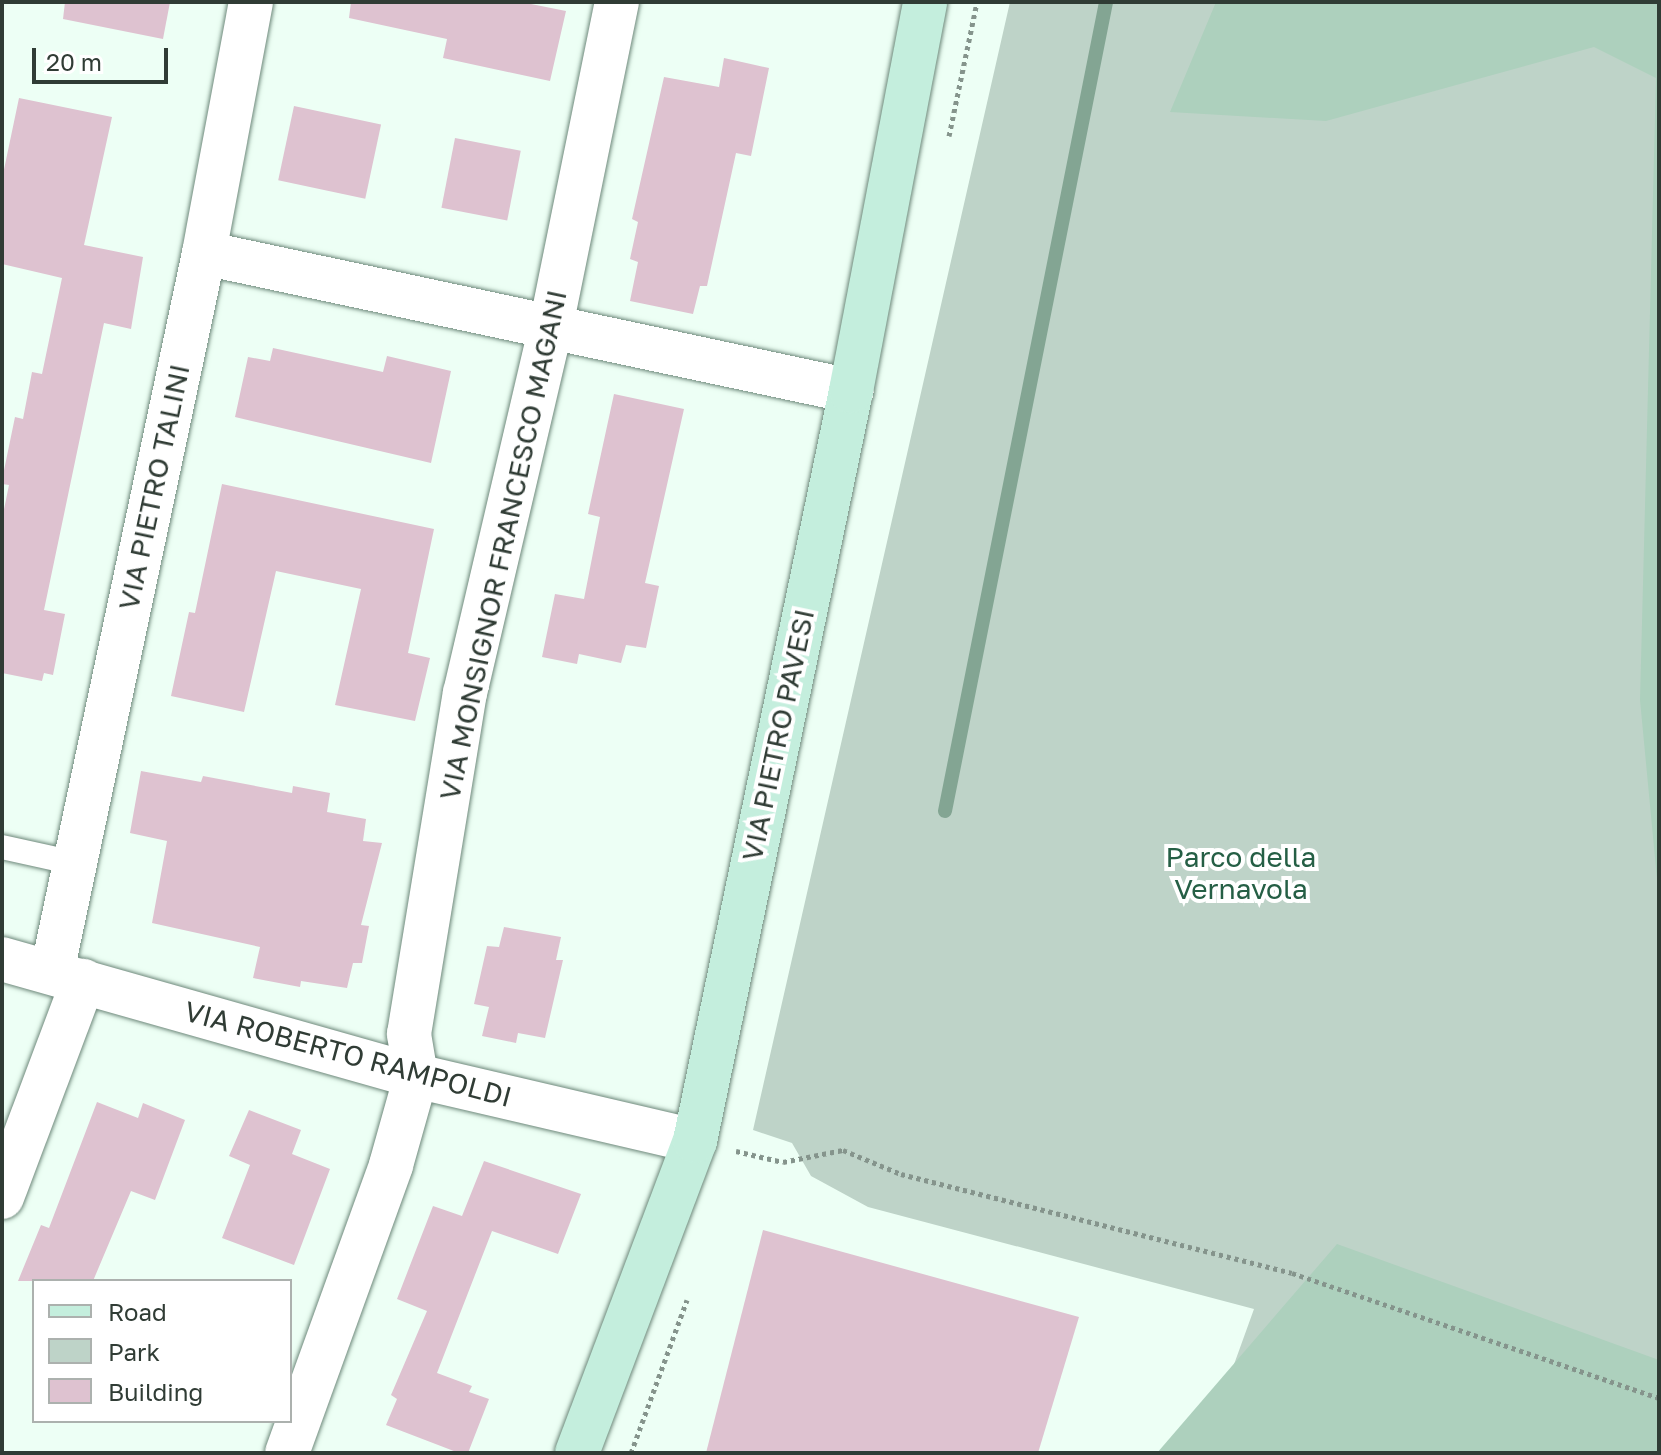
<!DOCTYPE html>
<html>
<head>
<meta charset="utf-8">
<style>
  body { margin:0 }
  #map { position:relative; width:1661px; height:1455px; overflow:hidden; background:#edfff5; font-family:"Golos Text",sans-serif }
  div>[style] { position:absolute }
  .green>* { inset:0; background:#bed3c8 }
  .forest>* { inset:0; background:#add0bd }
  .stream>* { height:14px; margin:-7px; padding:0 7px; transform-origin:7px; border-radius:7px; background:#83a593 }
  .building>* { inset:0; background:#dec2d0; transform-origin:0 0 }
  .path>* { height:5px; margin-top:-2.5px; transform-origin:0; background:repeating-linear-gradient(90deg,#85948c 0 4px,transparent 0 8px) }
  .roads { filter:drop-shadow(0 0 2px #6e897b) drop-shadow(0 0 2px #6e897b) }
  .lane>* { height:24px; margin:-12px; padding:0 12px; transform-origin:12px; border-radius:12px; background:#fff }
  .street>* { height:44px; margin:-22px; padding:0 22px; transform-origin:22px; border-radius:22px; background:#fff }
  .secondary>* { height:44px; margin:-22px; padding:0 22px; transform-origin:22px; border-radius:22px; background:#c4eedd }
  span { translate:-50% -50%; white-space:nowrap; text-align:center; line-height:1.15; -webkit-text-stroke:8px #fff; paint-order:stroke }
  .street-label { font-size:28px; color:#303c35 }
  .park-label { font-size:28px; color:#255f45 }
  .frame { position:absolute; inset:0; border:4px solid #303c35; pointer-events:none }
  .legend { position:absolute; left:32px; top:1279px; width:260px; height:144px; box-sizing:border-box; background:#fff; border:2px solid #acb1ae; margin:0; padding:10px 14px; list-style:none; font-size:24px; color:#303c35 }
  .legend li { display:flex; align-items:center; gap:16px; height:40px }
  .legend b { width:40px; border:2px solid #acb1ae }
  .scale { position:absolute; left:32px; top:48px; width:136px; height:36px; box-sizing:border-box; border:4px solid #303c35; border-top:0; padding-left:10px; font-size:24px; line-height:28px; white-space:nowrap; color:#303c35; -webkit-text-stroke:6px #fff; paint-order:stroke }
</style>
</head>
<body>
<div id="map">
  <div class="green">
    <div style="clip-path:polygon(1010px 2px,1659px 2px,1659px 1453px,1202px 1453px,1254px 1309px,868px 1207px,811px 1176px,792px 1143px,753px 1130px)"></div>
  </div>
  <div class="forest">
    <div style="clip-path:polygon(1216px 2px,1659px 2px,1659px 900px,1640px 700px,1656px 78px,1594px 47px,1326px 121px,1170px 112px)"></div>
    <div style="clip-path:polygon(1337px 1244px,1659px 1360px,1659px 1453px,1157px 1453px)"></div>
  </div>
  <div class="stream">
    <div style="left:945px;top:811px;width:825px;rotate:-78.74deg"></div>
  </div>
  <div class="building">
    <div style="clip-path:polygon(65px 2px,170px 2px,163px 39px,63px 19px)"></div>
    <div style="clip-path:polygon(351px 2px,521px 2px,566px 11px,550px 81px,443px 58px,447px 39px,349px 18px)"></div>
    <div style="clip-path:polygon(724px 58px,769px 68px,751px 156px,736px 153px,707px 286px,700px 286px,693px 314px,630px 301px,638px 262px,630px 259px,638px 222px,632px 219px,664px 77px,719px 87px)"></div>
    <div style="clip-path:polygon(19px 98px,112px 117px,84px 245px,143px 257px,131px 329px,104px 323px,44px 610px,65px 614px,53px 675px,44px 673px,42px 681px,2px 673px,2px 519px,9px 485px,2px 484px,2px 480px,15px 417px,23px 419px,32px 372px,42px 374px,62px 278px,2px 264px,2px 179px)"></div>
    <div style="left:294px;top:106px;width:89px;height:76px;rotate:12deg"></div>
    <div style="left:455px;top:138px;width:67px;height:71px;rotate:11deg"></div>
    <div style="clip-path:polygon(273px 348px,383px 372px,387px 356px,451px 371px,431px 463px,235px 417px,248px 357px,270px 361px)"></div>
    <div style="clip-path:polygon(614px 394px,684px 409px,645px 583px,659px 586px,646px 648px,626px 645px,621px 663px,579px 654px,577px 664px,542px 657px,555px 594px,584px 599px,600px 517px,588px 514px)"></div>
    <div style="clip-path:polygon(222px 484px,434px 529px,408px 653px,430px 658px,415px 721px,335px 705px,361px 589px,276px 571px,244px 712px,171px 696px,189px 612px,195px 613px)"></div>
    <div style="clip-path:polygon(141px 771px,201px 782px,203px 776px,292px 793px,293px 786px,330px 793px,327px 812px,366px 819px,363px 841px,382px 843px,361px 925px,369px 926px,362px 963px,353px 963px,347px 988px,301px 981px,300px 987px,253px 978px,260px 947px,152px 923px,167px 841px,130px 833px)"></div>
    <div style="clip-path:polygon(504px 927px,561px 937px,556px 960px,563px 960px,545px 1038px,518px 1033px,516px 1043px,482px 1036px,489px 1007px,474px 1004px,487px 946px,499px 947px)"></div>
    <div style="clip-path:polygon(97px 1102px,138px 1118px,143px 1103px,185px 1120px,155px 1200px,131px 1191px,93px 1281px,18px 1281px,41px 1225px,49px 1228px)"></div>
    <div style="clip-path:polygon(249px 1110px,301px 1130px,292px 1154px,330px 1169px,294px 1265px,222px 1238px,250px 1165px,229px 1156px)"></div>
    <div style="clip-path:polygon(484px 1161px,581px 1194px,558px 1254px,492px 1231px,437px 1373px,472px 1386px,469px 1392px,489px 1399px,468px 1453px,459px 1453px,386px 1425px,397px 1399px,391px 1395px,427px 1311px,397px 1299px,433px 1206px,462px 1216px)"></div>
    <div style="clip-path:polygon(763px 1230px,1079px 1317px,1038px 1453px,706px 1453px)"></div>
  </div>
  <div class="path">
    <div style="left:949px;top:136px;width:137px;rotate:-78.2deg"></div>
    <div style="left:736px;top:1151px;width:48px;rotate:13.2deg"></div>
    <div style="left:783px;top:1162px;width:61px;rotate:-11.3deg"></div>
    <div style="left:843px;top:1150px;width:63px;rotate:22.5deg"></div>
    <div style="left:901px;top:1174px;width:403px;rotate:14.2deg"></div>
    <div style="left:1292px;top:1273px;width:388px;rotate:18.8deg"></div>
    <div style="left:631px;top:1453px;width:163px;rotate:-69.9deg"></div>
  </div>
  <div class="roads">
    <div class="lane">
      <div style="left:2px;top:847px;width:75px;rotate:12.4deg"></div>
    </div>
    <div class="street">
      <div style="left:204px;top:253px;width:662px;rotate:12.04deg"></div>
      <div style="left:2px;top:959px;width:430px;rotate:15.8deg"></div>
      <div style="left:416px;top:1076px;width:286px;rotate:13.1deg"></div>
      <div style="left:52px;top:972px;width:735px;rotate:-78.06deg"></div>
      <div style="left:204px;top:253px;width:255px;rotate:-79.4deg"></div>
      <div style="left:2px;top:1197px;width:231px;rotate:-69.4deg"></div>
      <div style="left:287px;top:1453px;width:306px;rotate:-70.1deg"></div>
      <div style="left:391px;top:1165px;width:92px;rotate:-74.3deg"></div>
      <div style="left:416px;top:1076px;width:43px;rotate:-99.5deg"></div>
      <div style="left:409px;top:1034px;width:346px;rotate:-80.7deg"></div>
      <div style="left:465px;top:693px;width:377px;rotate:-76.8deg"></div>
      <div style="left:551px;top:326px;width:331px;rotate:-78.5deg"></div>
    </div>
    <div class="secondary">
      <div style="left:577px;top:1453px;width:334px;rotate:-69.3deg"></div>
      <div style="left:695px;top:1141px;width:766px;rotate:-78.25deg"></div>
      <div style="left:851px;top:391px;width:396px;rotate:-79.2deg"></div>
    </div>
  </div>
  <div class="street-label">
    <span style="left:154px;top:487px;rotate:-78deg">VIA PIETRO TALINI</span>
    <span style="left:503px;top:545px;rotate:-78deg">VIA MONSIGNOR FRANCESCO MAGANI</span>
    <span style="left:778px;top:735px;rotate:-78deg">VIA PIETRO PAVESI</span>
    <span style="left:348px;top:1054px;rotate:15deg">VIA ROBERTO RAMPOLDI</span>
  </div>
  <div class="park-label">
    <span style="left:1241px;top:873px">Parco della<br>Vernavola</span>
  </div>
  <div class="frame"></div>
  <ul class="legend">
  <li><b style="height:10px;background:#c4eedd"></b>Road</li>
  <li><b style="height:22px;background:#bed3c8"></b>Park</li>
  <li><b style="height:22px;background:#dec2d0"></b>Building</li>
  </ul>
  <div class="scale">20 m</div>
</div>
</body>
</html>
